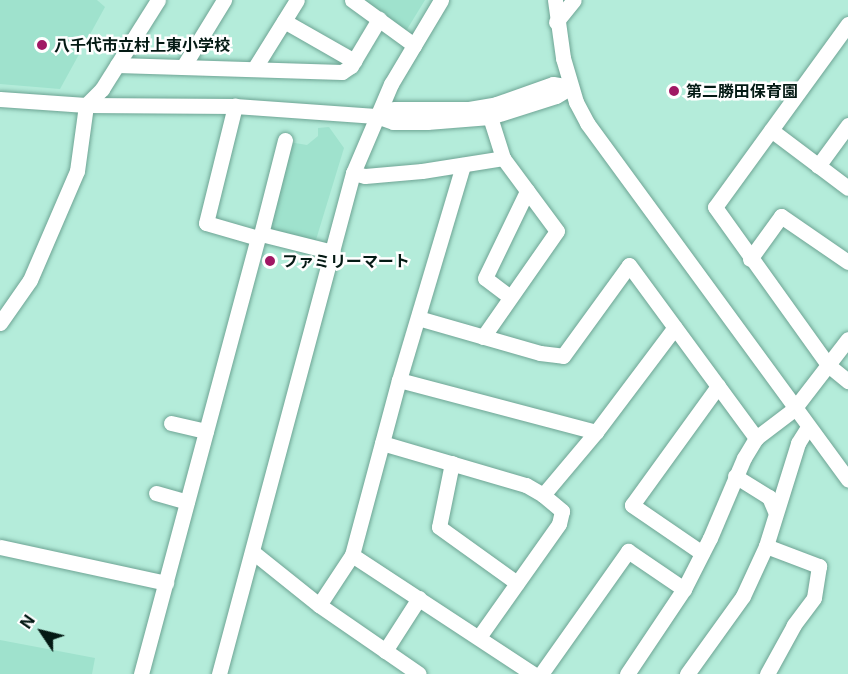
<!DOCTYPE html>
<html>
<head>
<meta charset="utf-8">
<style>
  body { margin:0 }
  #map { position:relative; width:848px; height:674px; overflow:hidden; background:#b4ecda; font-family:Inter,"Noto Sans JP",sans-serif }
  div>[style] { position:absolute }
  .built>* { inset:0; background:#9fe2cd }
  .roads { filter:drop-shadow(0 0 2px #6ea494) drop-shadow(0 0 2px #6ea494) }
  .minor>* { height:15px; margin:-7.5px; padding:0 7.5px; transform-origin:7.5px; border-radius:7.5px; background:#fff }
  .dots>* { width:16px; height:16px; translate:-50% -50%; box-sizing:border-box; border:3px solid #fff; border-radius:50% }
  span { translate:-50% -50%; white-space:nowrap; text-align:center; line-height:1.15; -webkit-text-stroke:5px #fff; paint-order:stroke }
  .poi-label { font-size:16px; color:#041a14; font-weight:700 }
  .left { translate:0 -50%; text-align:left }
  .north { position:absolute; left:12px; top:602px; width:60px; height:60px; -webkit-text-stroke:4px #fff; paint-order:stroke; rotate:305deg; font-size:16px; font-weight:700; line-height:24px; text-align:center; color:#041a14 }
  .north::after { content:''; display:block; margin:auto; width:21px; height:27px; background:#041a14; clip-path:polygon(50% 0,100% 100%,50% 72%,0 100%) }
</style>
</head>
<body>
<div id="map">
  <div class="built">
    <div style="clip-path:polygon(0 0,97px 0,105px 7px,60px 89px,0 84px)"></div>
    <div style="clip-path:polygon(364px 0,425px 0,406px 31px)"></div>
    <div style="clip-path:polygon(329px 127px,344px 148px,315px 243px,267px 232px,289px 142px,307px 145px,318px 136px,318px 128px)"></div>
    <div style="clip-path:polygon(0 640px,95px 658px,92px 674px,0 674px)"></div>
  </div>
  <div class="roads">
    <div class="minor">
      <div style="left:352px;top:0;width:77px;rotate:36deg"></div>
      <div style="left:555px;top:0;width:59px;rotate:82.1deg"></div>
      <div style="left:563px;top:58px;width:46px;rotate:73.5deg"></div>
      <div style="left:576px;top:102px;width:24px;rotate:62deg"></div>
      <div style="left:587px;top:123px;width:442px;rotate:53.8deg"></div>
      <div style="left:284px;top:21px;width:81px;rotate:29.7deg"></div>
      <div style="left:556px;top:22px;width:28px;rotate:-51deg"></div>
      <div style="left:848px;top:24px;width:226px;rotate:126deg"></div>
      <div style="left:715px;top:207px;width:194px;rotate:54.4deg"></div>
      <div style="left:828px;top:365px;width:26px;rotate:39deg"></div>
      <div style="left:117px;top:65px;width:225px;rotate:1.8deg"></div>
      <div style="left:342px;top:72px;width:11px;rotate:-34deg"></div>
      <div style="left:351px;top:66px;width:55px;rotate:-59.2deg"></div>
      <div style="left:183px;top:67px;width:79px;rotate:-58.5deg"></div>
      <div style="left:254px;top:69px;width:81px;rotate:-58.1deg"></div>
      <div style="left:0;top:99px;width:86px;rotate:4deg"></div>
      <div style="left:86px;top:105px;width:149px;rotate:0.4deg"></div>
      <div style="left:235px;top:106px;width:141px;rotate:4.1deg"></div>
      <div style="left:376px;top:116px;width:18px;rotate:19deg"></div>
      <div style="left:393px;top:122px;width:34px"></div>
      <div style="left:427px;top:122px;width:63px;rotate:-4.5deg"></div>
      <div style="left:490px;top:117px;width:69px;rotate:-17.7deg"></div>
      <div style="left:556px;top:96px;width:17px;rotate:-31deg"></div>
      <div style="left:376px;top:116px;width:19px;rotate:-21deg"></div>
      <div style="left:394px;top:109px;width:75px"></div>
      <div style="left:469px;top:109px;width:27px;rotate:-10deg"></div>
      <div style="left:496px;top:104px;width:60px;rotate:-19.3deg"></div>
      <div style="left:553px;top:84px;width:18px;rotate:9deg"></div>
      <div style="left:771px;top:130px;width:96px;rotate:37deg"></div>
      <div style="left:285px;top:140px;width:97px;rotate:104.3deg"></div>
      <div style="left:261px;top:234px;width:74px;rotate:14deg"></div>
      <div style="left:818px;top:166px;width:51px;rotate:-53.8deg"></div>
      <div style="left:353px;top:173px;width:12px;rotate:14deg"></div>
      <div style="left:365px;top:176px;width:57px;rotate:-5deg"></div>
      <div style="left:422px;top:171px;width:82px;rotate:-9.1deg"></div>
      <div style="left:750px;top:259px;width:53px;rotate:-54.2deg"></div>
      <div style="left:781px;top:216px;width:81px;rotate:34.5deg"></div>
      <div style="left:510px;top:297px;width:31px;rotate:-143deg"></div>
      <div style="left:485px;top:278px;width:97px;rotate:-64.2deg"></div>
      <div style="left:418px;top:318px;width:127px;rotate:16deg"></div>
      <div style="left:540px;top:353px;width:23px;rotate:7deg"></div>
      <div style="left:563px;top:356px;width:112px;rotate:-54deg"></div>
      <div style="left:629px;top:265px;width:215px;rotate:53.7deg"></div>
      <div style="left:0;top:323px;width:52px;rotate:-55.1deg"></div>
      <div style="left:30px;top:280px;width:119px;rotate:-66.7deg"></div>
      <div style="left:77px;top:171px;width:67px;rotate:-82.2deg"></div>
      <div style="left:86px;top:105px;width:23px;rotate:-45deg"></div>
      <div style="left:102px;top:89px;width:105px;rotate:-57.8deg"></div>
      <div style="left:483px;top:337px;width:129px;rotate:-55.1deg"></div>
      <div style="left:557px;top:231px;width:91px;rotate:-126.5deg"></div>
      <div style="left:503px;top:158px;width:43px;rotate:-107.6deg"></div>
      <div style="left:399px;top:380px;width:204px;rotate:14.8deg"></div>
      <div style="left:171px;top:423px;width:36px;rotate:13deg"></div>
      <div style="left:382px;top:443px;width:150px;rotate:16.3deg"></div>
      <div style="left:526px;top:485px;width:20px;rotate:30deg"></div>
      <div style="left:543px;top:495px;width:25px;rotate:40deg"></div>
      <div style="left:562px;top:511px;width:13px;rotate:103deg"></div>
      <div style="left:559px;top:524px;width:138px;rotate:125.3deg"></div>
      <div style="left:452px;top:463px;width:65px;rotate:101.5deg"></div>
      <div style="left:439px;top:527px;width:96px;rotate:35.7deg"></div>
      <div style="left:735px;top:476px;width:40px;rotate:32deg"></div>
      <div style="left:769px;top:497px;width:15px;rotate:67deg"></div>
      <div style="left:156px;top:493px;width:32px;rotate:16deg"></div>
      <div style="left:543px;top:495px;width:82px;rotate:-49.9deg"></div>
      <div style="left:596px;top:432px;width:131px;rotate:-53deg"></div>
      <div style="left:766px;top:546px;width:57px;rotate:20.7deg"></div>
      <div style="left:819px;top:566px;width:32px;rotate:99deg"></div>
      <div style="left:814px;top:598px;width:34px;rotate:127deg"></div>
      <div style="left:794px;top:625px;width:56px;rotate:118.9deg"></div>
      <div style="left:0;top:547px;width:170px;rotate:12.2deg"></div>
      <div style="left:254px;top:553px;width:83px;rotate:38.7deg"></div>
      <div style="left:319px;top:605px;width:121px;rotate:34.6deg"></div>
      <div style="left:702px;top:553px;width:85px;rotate:-145.6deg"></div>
      <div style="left:632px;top:505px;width:147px;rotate:-54.1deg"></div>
      <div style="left:352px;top:555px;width:217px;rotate:33.3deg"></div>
      <div style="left:319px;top:605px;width:60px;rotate:-56.6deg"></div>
      <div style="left:352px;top:555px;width:181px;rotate:-75deg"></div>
      <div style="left:399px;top:380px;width:224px;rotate:-73.4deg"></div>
      <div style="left:385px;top:651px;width:63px;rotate:-57.3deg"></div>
      <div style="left:141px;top:674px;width:451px;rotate:-75deg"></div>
      <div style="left:258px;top:238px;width:54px;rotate:-163.9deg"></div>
      <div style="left:206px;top:223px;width:121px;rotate:-76.1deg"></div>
      <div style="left:219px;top:674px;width:519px;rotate:-75.03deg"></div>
      <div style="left:353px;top:173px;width:97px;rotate:-66.9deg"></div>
      <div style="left:391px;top:84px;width:98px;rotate:-59.2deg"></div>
      <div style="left:541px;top:674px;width:151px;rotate:-54.7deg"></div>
      <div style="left:628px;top:551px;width:68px;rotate:34.2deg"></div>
      <div style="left:627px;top:674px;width:102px;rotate:-56.2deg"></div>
      <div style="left:684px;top:589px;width:57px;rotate:-63deg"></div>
      <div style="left:710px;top:538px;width:87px;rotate:-67deg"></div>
      <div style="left:744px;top:458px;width:23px;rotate:-59deg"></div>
      <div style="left:756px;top:438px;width:48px;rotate:-37.3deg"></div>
      <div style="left:794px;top:409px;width:88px;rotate:-52.4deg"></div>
      <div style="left:687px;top:674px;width:96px;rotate:-54.3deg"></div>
      <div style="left:743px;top:596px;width:55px;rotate:-65.3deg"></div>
      <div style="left:766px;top:546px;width:108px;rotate:-72.7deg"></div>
      <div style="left:798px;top:443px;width:19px;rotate:-58deg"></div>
    </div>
  </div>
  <div class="dots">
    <div style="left:42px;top:45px;background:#a01864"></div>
    <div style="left:674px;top:91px;background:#a01864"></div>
    <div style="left:270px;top:261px;background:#a01864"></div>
  </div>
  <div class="poi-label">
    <span class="left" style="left:54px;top:45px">八千代市立村上東小学校</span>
    <span class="left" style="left:686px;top:91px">第二勝田保育園</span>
    <span class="left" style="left:282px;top:261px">ファミリーマート</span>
  </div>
  <div class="north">N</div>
</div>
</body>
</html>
